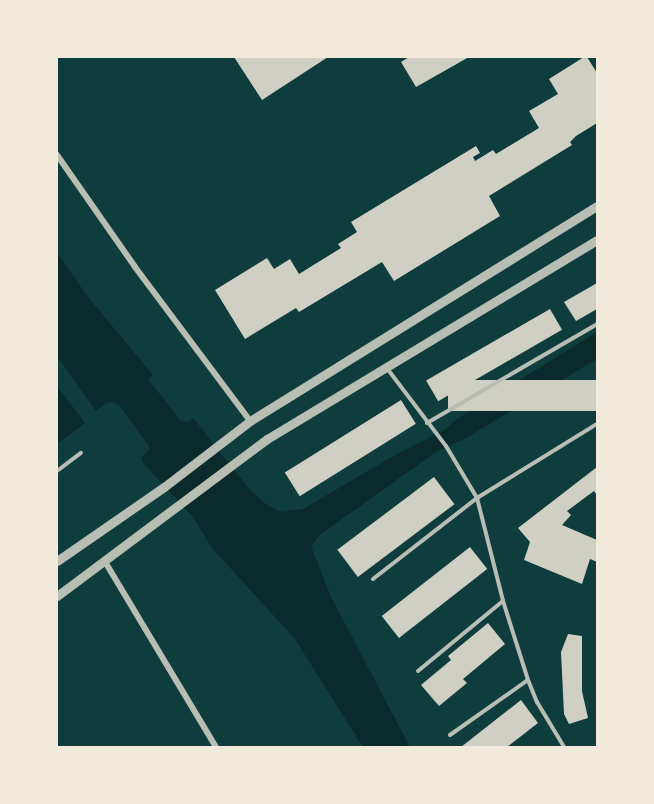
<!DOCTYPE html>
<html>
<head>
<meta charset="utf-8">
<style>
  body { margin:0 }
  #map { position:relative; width:654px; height:804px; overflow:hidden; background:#0f3d3e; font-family:"IBM Plex Sans",sans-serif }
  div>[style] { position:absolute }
  .water>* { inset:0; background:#0a2a2b }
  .building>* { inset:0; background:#cfcfc3; transform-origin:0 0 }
  .service>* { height:4px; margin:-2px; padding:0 2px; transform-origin:2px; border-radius:2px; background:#b8beb3 }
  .minor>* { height:6px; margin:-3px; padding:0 3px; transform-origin:3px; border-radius:3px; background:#b8beb3 }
  .tertiary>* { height:9px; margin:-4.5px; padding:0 4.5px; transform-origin:4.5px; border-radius:4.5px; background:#b8beb3 }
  span { translate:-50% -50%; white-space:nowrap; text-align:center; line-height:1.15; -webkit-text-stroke:6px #f1e9da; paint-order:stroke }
  .frame { position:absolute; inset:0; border:58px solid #f1e9da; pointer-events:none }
</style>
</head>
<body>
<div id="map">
  <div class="water">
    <div style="clip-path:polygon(57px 253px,88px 297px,153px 375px,148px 379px,180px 420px,187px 422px,194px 419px,250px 490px,267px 505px,281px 512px,303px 509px,397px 454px,443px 431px,457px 419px,597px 332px,597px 359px,468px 437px,436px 452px,321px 534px,311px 546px,331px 597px,410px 747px,363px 747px,295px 639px,212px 548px,193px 517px,144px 464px,141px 458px,149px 450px,149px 446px,119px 405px,113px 402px,106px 403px,96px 411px,57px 356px)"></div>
    <div style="clip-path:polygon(57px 386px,85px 423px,57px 444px)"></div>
  </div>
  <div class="building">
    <div style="clip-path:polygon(234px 57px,328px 57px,262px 100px)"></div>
    <div style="clip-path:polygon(409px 57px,469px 57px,416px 87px,401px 62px)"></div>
    <div style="clip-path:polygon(584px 57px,587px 57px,597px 73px,597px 123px,576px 136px,570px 142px,572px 145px,489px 196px,500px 216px,394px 281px,382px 262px,299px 312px,296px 308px,245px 339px,215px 290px,267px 258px,274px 269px,290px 259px,299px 274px,341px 248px,338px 244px,357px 232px,351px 222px,476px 146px,480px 153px,473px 157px,475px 161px,493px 150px,496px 154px,539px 128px,529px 111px,558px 94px,549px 79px)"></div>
    <div style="clip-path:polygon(597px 283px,597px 309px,576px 321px,564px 302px)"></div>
    <div style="left:550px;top:309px;width:24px;height:143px;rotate:60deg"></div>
    <div style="left:597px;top:380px;width:31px;height:149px;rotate:90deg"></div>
    <div style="left:401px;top:400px;width:28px;height:137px;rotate:58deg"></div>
    <div style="clip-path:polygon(597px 467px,597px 495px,594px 491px,567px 511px,571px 515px,562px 525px,597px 540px,597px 562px,590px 559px,582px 584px,524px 560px,530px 542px,518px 528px)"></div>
    <div style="left:434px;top:477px;width:34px;height:121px;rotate:53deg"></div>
    <div style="left:470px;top:547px;width:28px;height:112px;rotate:52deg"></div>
    <div style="clip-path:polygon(488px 623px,505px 644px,463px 679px,467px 683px,439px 706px,421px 685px,451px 660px,448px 656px)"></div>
    <div style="clip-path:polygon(568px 634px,582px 636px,582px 691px,588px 718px,569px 724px,564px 714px,561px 652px)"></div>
    <div style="clip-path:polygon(521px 700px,538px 723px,507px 747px,461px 747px)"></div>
  </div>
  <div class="service">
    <div style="left:386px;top:367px;width:99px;rotate:52.8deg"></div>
    <div style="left:446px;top:446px;width:61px;rotate:59.2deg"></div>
    <div style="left:477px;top:498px;width:106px;rotate:75.8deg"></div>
    <div style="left:503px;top:601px;width:83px;rotate:72.4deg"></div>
    <div style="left:528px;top:680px;width:24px;rotate:68deg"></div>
    <div style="left:537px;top:702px;width:52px;rotate:59deg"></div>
    <div style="left:427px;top:423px;width:197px;rotate:-30.2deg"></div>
    <div style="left:57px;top:471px;width:30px;rotate:-37deg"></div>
    <div style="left:373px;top:579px;width:132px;rotate:-37.9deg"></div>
    <div style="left:477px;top:498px;width:141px;rotate:-31.7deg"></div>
    <div style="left:418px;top:671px;width:110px;rotate:-39.5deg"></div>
    <div style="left:450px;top:735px;width:95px;rotate:-35.2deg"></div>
  </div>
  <div class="minor">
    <div style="left:57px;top:155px;width:136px;rotate:55.1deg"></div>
    <div style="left:135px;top:267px;width:192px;rotate:53.2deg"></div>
    <div style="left:104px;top:560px;width:218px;rotate:59.1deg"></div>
  </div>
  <div class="tertiary">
    <div style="left:57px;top:561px;width:130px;rotate:-34.7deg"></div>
    <div style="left:164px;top:487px;width:108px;rotate:-37.5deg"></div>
    <div style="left:250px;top:421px;width:408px;rotate:-31.8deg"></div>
    <div style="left:57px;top:596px;width:262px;rotate:-36.8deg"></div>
    <div style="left:267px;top:439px;width:385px;rotate:-31.1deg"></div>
  </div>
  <div class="frame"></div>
</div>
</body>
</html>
